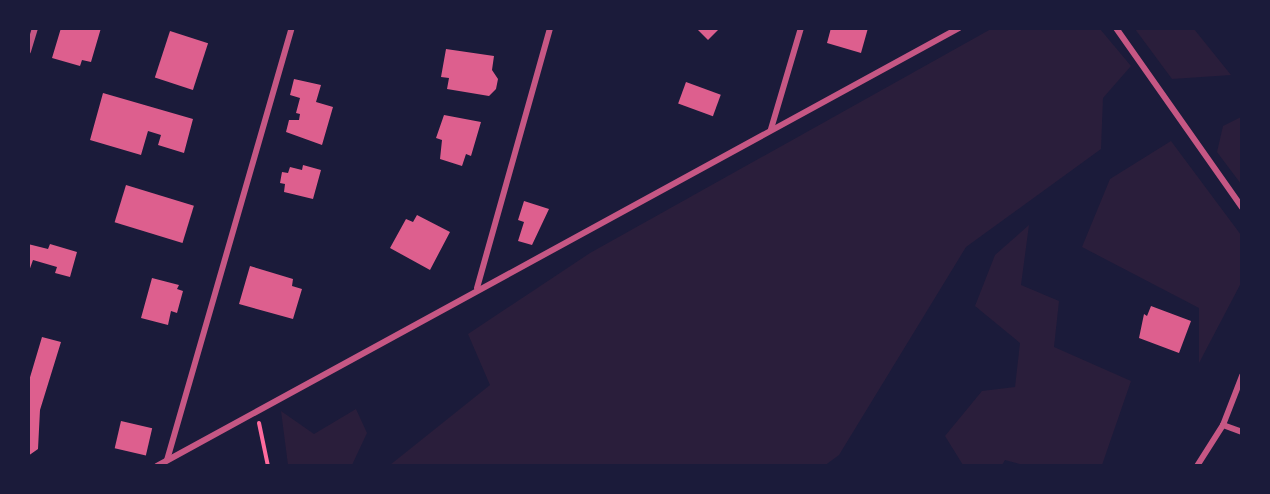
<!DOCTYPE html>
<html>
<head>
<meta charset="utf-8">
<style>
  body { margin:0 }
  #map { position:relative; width:1270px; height:494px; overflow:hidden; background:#1b1b3a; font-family:"Nunito Sans",sans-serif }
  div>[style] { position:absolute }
  .green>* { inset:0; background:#2a1e3b }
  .building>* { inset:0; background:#dd5f8e; transform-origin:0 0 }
  .path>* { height:4px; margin:-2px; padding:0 2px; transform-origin:2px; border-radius:2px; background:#ff6b9d }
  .minor>* { height:6px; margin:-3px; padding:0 3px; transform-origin:3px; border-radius:3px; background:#c65784 }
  span { translate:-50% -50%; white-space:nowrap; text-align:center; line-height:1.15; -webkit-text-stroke:6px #1b1b3a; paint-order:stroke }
  .frame { position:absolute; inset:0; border:30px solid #1b1b3a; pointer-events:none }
</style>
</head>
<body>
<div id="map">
  <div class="green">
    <div style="clip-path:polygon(991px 29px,1100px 29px,1131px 66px,1103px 98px,1101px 149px,966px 247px,839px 455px,824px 466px,390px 465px,490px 385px,468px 334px,590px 253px)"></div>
    <div style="clip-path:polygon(1135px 29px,1194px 29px,1231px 75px,1172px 79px)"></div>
    <div style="clip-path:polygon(1241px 117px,1241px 184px,1217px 152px,1223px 126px)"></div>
    <div style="clip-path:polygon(1171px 141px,1241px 235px,1241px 283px,1199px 363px,1199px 308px,1082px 247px,1110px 179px)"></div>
    <div style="clip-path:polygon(1029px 225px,1021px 285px,1059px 301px,1054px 347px,1131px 381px,1102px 465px,1023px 465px,1005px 460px,1002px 465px,963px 465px,945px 436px,982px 391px,1015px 387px,1020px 343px,975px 306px,995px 255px)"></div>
    <div style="clip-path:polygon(356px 409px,367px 433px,352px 465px,288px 465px,281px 411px,314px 434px)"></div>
  </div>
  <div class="building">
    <div style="clip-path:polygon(61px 28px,101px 28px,91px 62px,82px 60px,80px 66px,52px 58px)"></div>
    <div style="clip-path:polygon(696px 28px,720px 28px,708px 40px)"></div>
    <div style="clip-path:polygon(831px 28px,868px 28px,861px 53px,827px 43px)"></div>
    <div style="left:170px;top:31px;width:40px;height:49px;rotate:18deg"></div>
    <div style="clip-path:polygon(446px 49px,494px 56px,492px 70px,498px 79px,496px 89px,489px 96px,447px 89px,449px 78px,441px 77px)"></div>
    <div style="clip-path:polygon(294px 79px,321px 85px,316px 102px,333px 107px,322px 145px,286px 132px,289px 120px,299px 120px,300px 114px,296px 113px,300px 98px,290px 95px)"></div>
    <div style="left:686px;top:82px;width:37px;height:23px;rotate:20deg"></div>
    <div style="clip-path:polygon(103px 93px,193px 119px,184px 153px,158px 145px,161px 135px,148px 131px,141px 155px,90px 140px)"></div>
    <div style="clip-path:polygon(444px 115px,481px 122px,471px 156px,466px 154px,462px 166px,440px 159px,442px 140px,436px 138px)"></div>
    <div style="clip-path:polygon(303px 165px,321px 170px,313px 199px,284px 192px,285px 184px,280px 183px,282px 172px,288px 173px,290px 167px,302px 170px)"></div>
    <div style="left:126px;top:185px;width:71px;height:39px;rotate:17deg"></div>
    <div style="clip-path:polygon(524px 201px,549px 209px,532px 245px,518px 241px,524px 222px,518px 220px)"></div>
    <div style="clip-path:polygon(417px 215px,450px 232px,430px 270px,390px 248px,406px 219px,413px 222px)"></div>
    <div style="clip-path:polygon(28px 244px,48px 249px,50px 244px,77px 252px,70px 277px,55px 273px,57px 267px,33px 260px,28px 274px)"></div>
    <div style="clip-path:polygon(250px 266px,293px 279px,292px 286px,302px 289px,293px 319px,239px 304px)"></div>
    <div style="clip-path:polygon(152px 278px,179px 285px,177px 289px,183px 291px,177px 313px,171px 311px,168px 325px,141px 318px)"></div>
    <div style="clip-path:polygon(1151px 306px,1191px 321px,1179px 353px,1139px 338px,1144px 314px,1147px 316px)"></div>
    <div style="clip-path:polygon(42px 337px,61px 342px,40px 410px,38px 449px,28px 456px,28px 384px)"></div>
    <div style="left:121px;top:421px;width:32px;height:28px;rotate:13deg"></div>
  </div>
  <div class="path">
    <div style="left:259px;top:423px;width:44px;rotate:78.2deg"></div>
  </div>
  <div class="minor">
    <div style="left:1116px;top:28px;width:219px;rotate:54.9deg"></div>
    <div style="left:28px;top:51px;width:24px;rotate:-73deg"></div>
    <div style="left:771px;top:129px;width:105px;rotate:-73.5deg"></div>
    <div style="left:477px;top:288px;width:270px;rotate:-74.3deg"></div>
    <div style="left:1223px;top:425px;width:20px;rotate:20deg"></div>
    <div style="left:167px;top:460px;width:450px;rotate:-73.9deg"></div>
    <div style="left:157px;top:466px;width:914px;rotate:-28.64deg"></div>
    <div style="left:1197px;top:466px;width:49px;rotate:-57.6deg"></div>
    <div style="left:1223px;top:425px;width:53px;rotate:-68.8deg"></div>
  </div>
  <div class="frame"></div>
</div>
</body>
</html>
